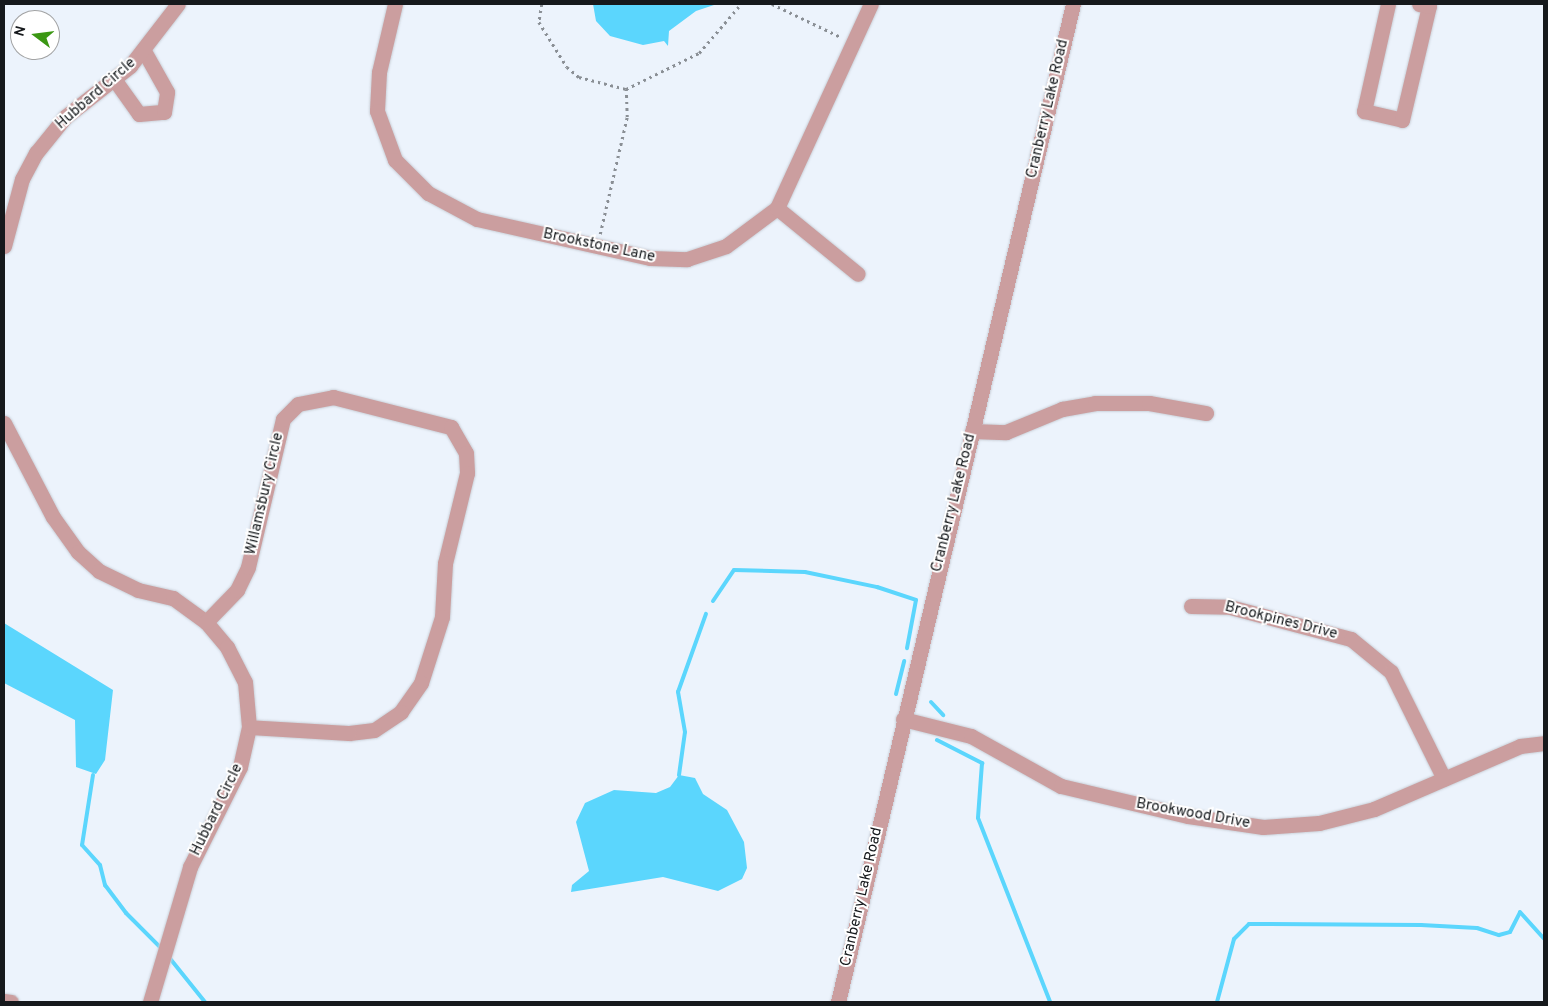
<!DOCTYPE html>
<html>
<head>
<meta charset="utf-8">
<style>
  body { margin:0 }
  #map { position:relative; width:1548px; height:1006px; overflow:hidden; background:#ecf3fc; font-family:Overpass,sans-serif }
  div>[style] { position:absolute }
  .water>* { inset:0; background:#5bd6fd }
  .stream>* { height:4px; margin:-2px; padding:0 2px; transform-origin:2px; border-radius:2px; background:#5bd6fd }
  .path>* { height:2.5px; margin-top:-1.25px; transform-origin:0; background:repeating-linear-gradient(90deg,#8a8f95 0 2.5px,transparent 0 6.5px) }
  .roads { filter:drop-shadow(0 0 1px #cad0d8) drop-shadow(0 0 1px #cad0d8) }
  .minor>* { height:15px; margin:-7.5px; padding:0 7.5px; transform-origin:7.5px; border-radius:7.5px; background:#cb9e9f }
  span { translate:-50% -50%; white-space:nowrap; text-align:center; line-height:1.15; -webkit-text-stroke:4px #fff; paint-order:stroke }
  .street-label { font-size:15px; color:#16191c }
  .frame { position:absolute; inset:0; border:5px solid #16191c; pointer-events:none }
  .north { position:absolute; left:10px; top:10px; width:50px; height:50px; box-sizing:border-box; background:#fff; border:1px solid #a2a3a4; border-radius:50%; rotate:285deg; font-size:14px; font-weight:700; line-height:20px; text-align:center; color:#16191c }
  .north::after { content:''; display:block; margin:auto; width:18px; height:22px; background:#3b9713; clip-path:polygon(50% 0,100% 100%,50% 72%,0 100%) }
</style>
</head>
<body>
<div id="map">
  <div class="water">
    <div style="clip-path:polygon(593px 4px,717px 4px,696px 11px,669px 31px,668px 46px,664px 41px,643px 45px,610px 36px,596px 21px)"></div>
    <div style="clip-path:polygon(4px 623px,113px 690px,105px 760px,96px 774px,76px 767px,75px 720px,4px 683px)"></div>
    <div style="clip-path:polygon(679px 775px,695px 778px,703px 794px,727px 810px,744px 842px,747px 868px,742px 879px,718px 891px,663px 877px,571px 892px,572px 885px,589px 871px,576px 822px,585px 803px,614px 790px,656px 793px,670px 787px)"></div>
  </div>
  <div class="stream">
    <div style="left:713px;top:601px;width:37px;rotate:-56deg"></div>
    <div style="left:734px;top:570px;width:71px;rotate:1.6deg"></div>
    <div style="left:805px;top:572px;width:74px;rotate:11.8deg"></div>
    <div style="left:877px;top:587px;width:41px;rotate:18.4deg"></div>
    <div style="left:916px;top:600px;width:49px;rotate:100.6deg"></div>
    <div style="left:896px;top:694px;width:34px;rotate:-76deg"></div>
    <div style="left:931px;top:702px;width:18px;rotate:47deg"></div>
    <div style="left:937px;top:740px;width:51px;rotate:27.1deg"></div>
    <div style="left:982px;top:763px;width:55px;rotate:94.2deg"></div>
    <div style="left:978px;top:818px;width:198px;rotate:68.6deg"></div>
    <div style="left:93px;top:775px;width:71px;rotate:98.9deg"></div>
    <div style="left:82px;top:845px;width:27px;rotate:48deg"></div>
    <div style="left:100px;top:865px;width:21px;rotate:76deg"></div>
    <div style="left:105px;top:885px;width:35px;rotate:53deg"></div>
    <div style="left:126px;top:913px;width:51px;rotate:45deg"></div>
    <div style="left:679px;top:775px;width:43px;rotate:-82.1deg"></div>
    <div style="left:685px;top:732px;width:41px;rotate:-99.9deg"></div>
    <div style="left:678px;top:692px;width:83px;rotate:-70.3deg"></div>
    <div style="left:168px;top:956px;width:59px;rotate:51.2deg"></div>
    <div style="left:1217px;top:1002px;width:65px;rotate:-74.9deg"></div>
    <div style="left:1234px;top:939px;width:21px;rotate:-45deg"></div>
    <div style="left:1249px;top:924px;width:172px;rotate:0.3deg"></div>
    <div style="left:1421px;top:925px;width:56px;rotate:3.1deg"></div>
    <div style="left:1477px;top:928px;width:23px;rotate:18deg"></div>
    <div style="left:1499px;top:935px;width:11px;rotate:-15deg"></div>
    <div style="left:1510px;top:932px;width:22px;rotate:-63deg"></div>
    <div style="left:1520px;top:912px;width:36px;rotate:48deg"></div>
  </div>
  <div class="path">
    <div style="left:542px;top:4px;width:18px;rotate:99deg"></div>
    <div style="left:539px;top:22px;width:53px;rotate:58.1deg"></div>
    <div style="left:567px;top:67px;width:16px;rotate:40deg"></div>
    <div style="left:579px;top:77px;width:49px;rotate:14.3deg"></div>
    <div style="left:626px;top:89px;width:81px;rotate:-26.3deg"></div>
    <div style="left:699px;top:53px;width:65px;rotate:-49.4deg"></div>
    <div style="left:772px;top:4px;width:76px;rotate:25.6deg"></div>
    <div style="left:600px;top:234px;width:120px;rotate:-77deg"></div>
    <div style="left:627px;top:117px;width:28px;rotate:-92deg"></div>
  </div>
  <div class="roads">
    <div class="minor">
      <div style="left:395px;top:4px;width:70px;rotate:103.2deg"></div>
      <div style="left:379px;top:72px;width:39px;rotate:93deg"></div>
      <div style="left:377px;top:111px;width:52px;rotate:69.8deg"></div>
      <div style="left:395px;top:160px;width:47px;rotate:45deg"></div>
      <div style="left:428px;top:193px;width:55px;rotate:28deg"></div>
      <div style="left:477px;top:219px;width:177px;rotate:12.7deg"></div>
      <div style="left:650px;top:258px;width:37px;rotate:2deg"></div>
      <div style="left:687px;top:259px;width:41px;rotate:-18.4deg"></div>
      <div style="left:726px;top:246px;width:64px;rotate:-36.7deg"></div>
      <div style="left:777px;top:208px;width:225px;rotate:-65.3deg"></div>
      <div style="left:1388px;top:4px;width:110px;rotate:102.6deg"></div>
      <div style="left:1364px;top:111px;width:39px;rotate:13deg"></div>
      <div style="left:1402px;top:120px;width:117px;rotate:-76.7deg"></div>
      <div style="left:1429px;top:6px;width:10px;rotate:-169deg"></div>
      <div style="left:114px;top:79px;width:43px;rotate:54.5deg"></div>
      <div style="left:139px;top:114px;width:25px;rotate:-5deg"></div>
      <div style="left:164px;top:112px;width:20px;rotate:-81deg"></div>
      <div style="left:167px;top:92px;width:47px;rotate:-119.3deg"></div>
      <div style="left:777px;top:208px;width:104px;rotate:39.2deg"></div>
      <div style="left:4px;top:246px;width:69px;rotate:-75deg"></div>
      <div style="left:22px;top:179px;width:30px;rotate:-62deg"></div>
      <div style="left:36px;top:153px;width:46px;rotate:-51.1deg"></div>
      <div style="left:65px;top:117px;width:83px;rotate:-38.1deg"></div>
      <div style="left:130px;top:66px;width:78px;rotate:-52.3deg"></div>
      <div style="left:4px;top:423px;width:106px;rotate:62.5deg"></div>
      <div style="left:53px;top:517px;width:43px;rotate:54.5deg"></div>
      <div style="left:78px;top:552px;width:28px;rotate:42deg"></div>
      <div style="left:99px;top:571px;width:43px;rotate:26deg"></div>
      <div style="left:138px;top:590px;width:36px;rotate:13deg"></div>
      <div style="left:173px;top:598px;width:41px;rotate:36deg"></div>
      <div style="left:206px;top:622px;width:33px;rotate:50deg"></div>
      <div style="left:227px;top:647px;width:39px;rotate:63deg"></div>
      <div style="left:245px;top:682px;width:45px;rotate:84.9deg"></div>
      <div style="left:249px;top:727px;width:41px;rotate:102.7deg"></div>
      <div style="left:240px;top:767px;width:112px;rotate:116.6deg"></div>
      <div style="left:190px;top:867px;width:141px;rotate:106.5deg"></div>
      <div style="left:972px;top:431px;width:34px;rotate:2deg"></div>
      <div style="left:1006px;top:432px;width:61px;rotate:-22.3deg"></div>
      <div style="left:1062px;top:409px;width:34px;rotate:-10deg"></div>
      <div style="left:1095px;top:403px;width:54px"></div>
      <div style="left:1149px;top:403px;width:58px;rotate:10deg"></div>
      <div style="left:1191px;top:606px;width:39px;rotate:1deg"></div>
      <div style="left:1230px;top:607px;width:125px;rotate:14.8deg"></div>
      <div style="left:1351px;top:639px;width:52px;rotate:39.5deg"></div>
      <div style="left:1391px;top:672px;width:119px;rotate:63.6deg"></div>
      <div style="left:206px;top:622px;width:45px;rotate:-45.9deg"></div>
      <div style="left:237px;top:590px;width:25px;rotate:-64deg"></div>
      <div style="left:248px;top:567px;width:152px;rotate:-76.7deg"></div>
      <div style="left:283px;top:419px;width:21px;rotate:-45deg"></div>
      <div style="left:298px;top:404px;width:36px;rotate:-11deg"></div>
      <div style="left:333px;top:397px;width:122px;rotate:14.3deg"></div>
      <div style="left:451px;top:427px;width:30px;rotate:60deg"></div>
      <div style="left:466px;top:453px;width:20px;rotate:87deg"></div>
      <div style="left:467px;top:473px;width:93px;rotate:103.7deg"></div>
      <div style="left:445px;top:563px;width:54px;rotate:93.2deg"></div>
      <div style="left:442px;top:617px;width:69px;rotate:107.7deg"></div>
      <div style="left:421px;top:683px;width:35px;rotate:125deg"></div>
      <div style="left:401px;top:712px;width:32px;rotate:146deg"></div>
      <div style="left:374px;top:730px;width:25px;rotate:173deg"></div>
      <div style="left:349px;top:733px;width:100px;rotate:-176.6deg"></div>
      <div style="left:903px;top:719px;width:70px;rotate:14deg"></div>
      <div style="left:971px;top:736px;width:103px;rotate:29.1deg"></div>
      <div style="left:1061px;top:786px;width:130px;rotate:13.3deg"></div>
      <div style="left:1188px;top:816px;width:76px;rotate:8.3deg"></div>
      <div style="left:1263px;top:827px;width:56px;rotate:-4.1deg"></div>
      <div style="left:1319px;top:823px;width:57px;rotate:-14.3deg"></div>
      <div style="left:1374px;top:809px;width:159px;rotate:-23.3deg"></div>
      <div style="left:1520px;top:746px;width:24px;rotate:-7deg"></div>
      <div style="left:4px;top:1001px;width:7px;rotate:8deg"></div>
      <div style="left:838px;top:1002px;width:1025px;rotate:-76.75deg"></div>
    </div>
  </div>
  <div class="street-label">
    <span style="left:96px;top:94px;rotate:-41deg">Hubbard Circle</span>
    <span style="left:1048px;top:109px;rotate:-77deg">Cranberry Lake Road</span>
    <span style="left:599px;top:246px;rotate:12deg">Brookstone Lane</span>
    <span style="left:265px;top:494px;rotate:-77deg">Willamsbury Circle</span>
    <span style="left:954px;top:503px;rotate:-76deg">Cranberry Lake Road</span>
    <span style="left:1281px;top:621px;rotate:14deg">Brookpines Drive</span>
    <span style="left:217px;top:810px;rotate:-64deg">Hubbard Circle</span>
    <span style="left:1193px;top:814px;rotate:10deg">Brookwood Drive</span>
    <span style="left:862px;top:897px;rotate:-77deg">Cranberry Lake Road</span>
  </div>
  <div class="frame"></div>
  <div class="north">N</div>
</div>
</body>
</html>
